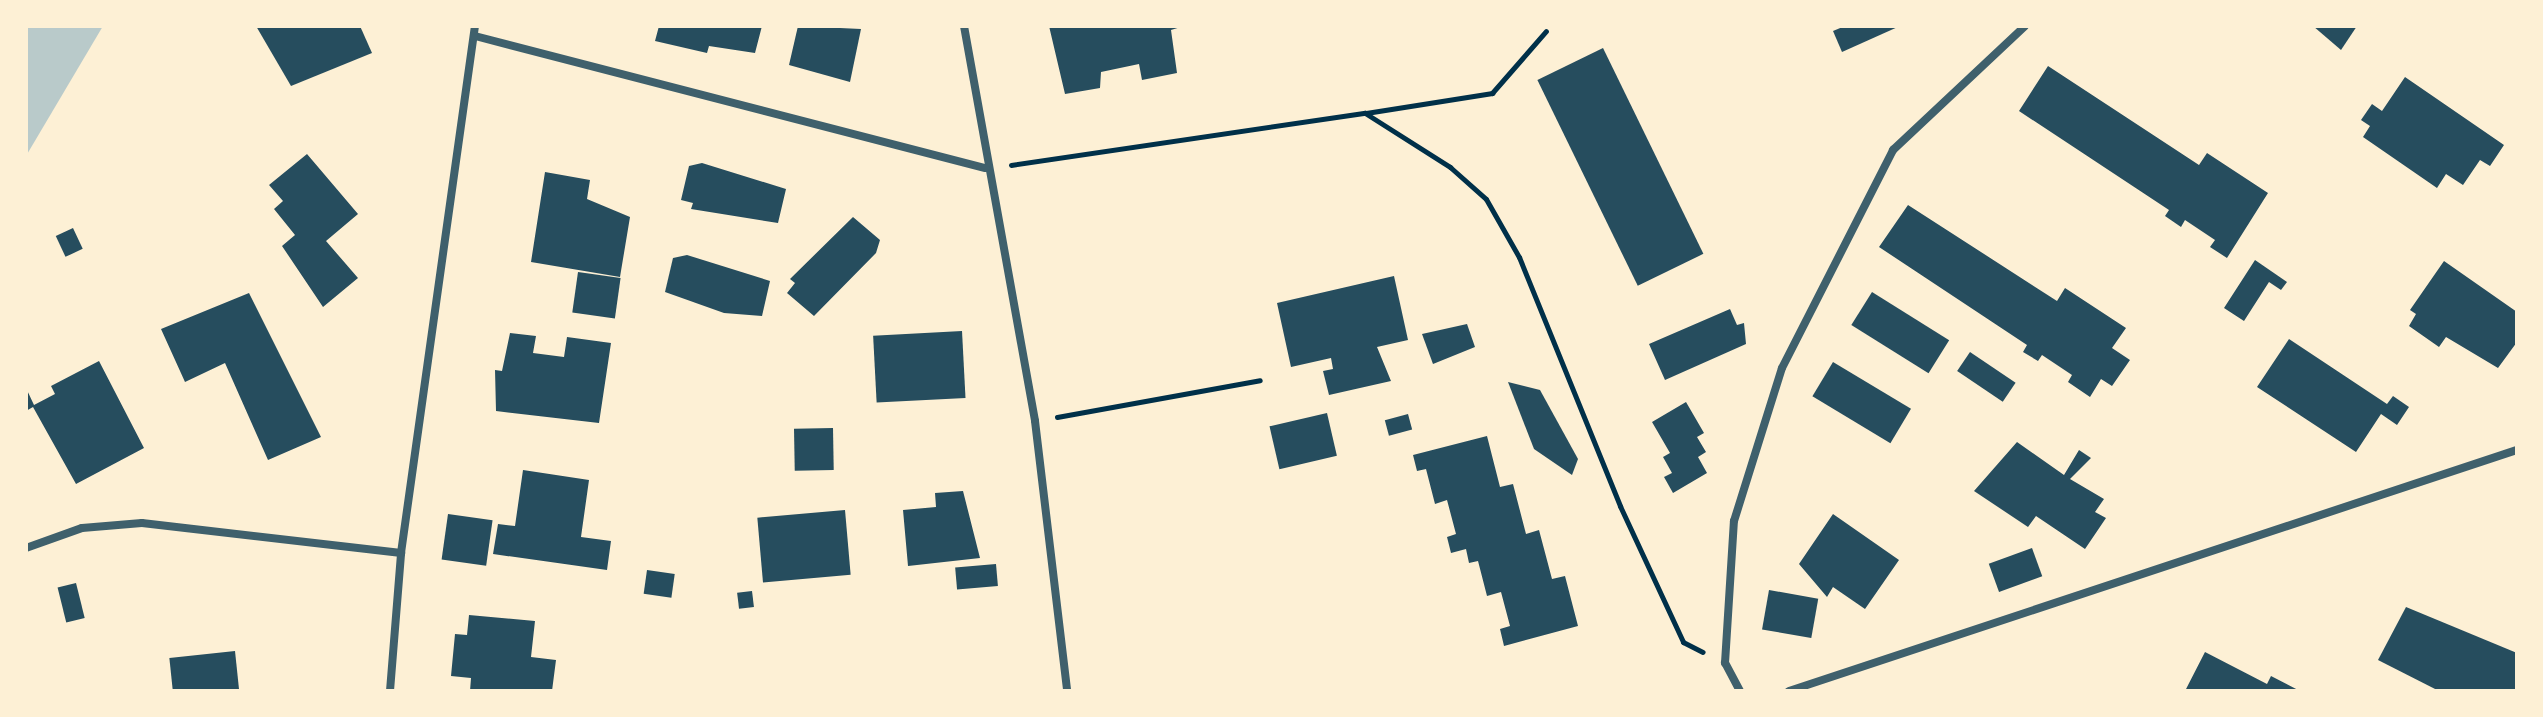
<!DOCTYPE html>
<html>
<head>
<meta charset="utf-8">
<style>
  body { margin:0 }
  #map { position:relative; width:2543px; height:717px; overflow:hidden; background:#fdf0d5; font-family:"Golos Text",sans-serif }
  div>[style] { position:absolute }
  .green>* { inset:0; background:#b9caca }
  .building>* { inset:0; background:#264d5e; transform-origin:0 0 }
  .path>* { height:5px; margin:-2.5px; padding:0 2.5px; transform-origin:2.5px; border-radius:2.5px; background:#003049 }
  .minor>* { height:8px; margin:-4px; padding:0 4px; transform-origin:4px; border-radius:4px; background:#3f606c }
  span { translate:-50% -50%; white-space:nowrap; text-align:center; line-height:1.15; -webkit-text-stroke:6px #fdf0d5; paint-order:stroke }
  .frame { position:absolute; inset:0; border:28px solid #fdf0d5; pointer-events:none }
</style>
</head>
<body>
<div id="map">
  <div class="green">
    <div style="clip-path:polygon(26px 26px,103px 26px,26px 156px)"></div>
  </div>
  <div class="building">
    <div style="clip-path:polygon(256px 26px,360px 26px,372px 53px,291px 86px)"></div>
    <div style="clip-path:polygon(659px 26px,762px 26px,755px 53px,709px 46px,707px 53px,655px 41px)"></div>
    <div style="clip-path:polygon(798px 26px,861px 29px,850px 82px,789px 65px)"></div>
    <div style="clip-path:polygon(1049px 26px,1184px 26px,1171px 30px,1177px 73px,1142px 80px,1139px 64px,1101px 72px,1100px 88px,1065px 94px)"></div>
    <div style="clip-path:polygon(1845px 26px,1900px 26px,1842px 52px,1833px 31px)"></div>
    <div style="clip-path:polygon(2313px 26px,2357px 26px,2341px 50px)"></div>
    <div style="left:1603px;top:48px;width:229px;height:73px;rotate:64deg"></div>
    <div style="clip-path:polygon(2048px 66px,2199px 165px,2207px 153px,2268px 193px,2227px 258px,2210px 247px,2215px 240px,2185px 220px,2181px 227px,2165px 216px,2169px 210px,2019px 111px)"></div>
    <div style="clip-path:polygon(2405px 77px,2504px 145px,2490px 166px,2480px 160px,2463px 185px,2446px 174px,2437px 188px,2363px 137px,2370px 126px,2361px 120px,2372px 104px,2382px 111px)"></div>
    <div style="clip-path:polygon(307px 154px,358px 214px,326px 241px,358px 278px,323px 307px,282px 246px,295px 235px,274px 209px,283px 201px,269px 185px)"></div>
    <div style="clip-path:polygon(702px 163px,786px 189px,778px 223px,691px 209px,693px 203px,681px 200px,689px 166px)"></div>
    <div style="clip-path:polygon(545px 172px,590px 180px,587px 199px,630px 217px,620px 277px,531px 262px)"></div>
    <div style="clip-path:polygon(1908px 205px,2057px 301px,2065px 288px,2126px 328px,2112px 348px,2130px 360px,2112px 386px,2101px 379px,2090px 397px,2068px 382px,2072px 375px,2042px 355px,2038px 361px,2023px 352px,2027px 345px,1879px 247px)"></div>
    <div style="clip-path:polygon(853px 217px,880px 240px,876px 253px,814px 316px,787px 293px,795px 283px,790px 279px)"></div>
    <div style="left:73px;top:228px;width:23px;height:19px;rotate:65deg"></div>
    <div style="clip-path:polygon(687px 255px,770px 281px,762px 316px,724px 313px,665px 292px,673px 258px)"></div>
    <div style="clip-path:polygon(2255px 260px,2287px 282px,2281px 290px,2269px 282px,2244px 321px,2224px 308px)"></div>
    <div style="clip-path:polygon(2444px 261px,2517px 312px,2517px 342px,2498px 368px,2446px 337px,2439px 347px,2409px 326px,2416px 314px,2410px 310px)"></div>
    <div style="left:578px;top:272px;width:43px;height:41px;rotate:8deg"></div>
    <div style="clip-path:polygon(1394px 276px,1408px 340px,1377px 347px,1391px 381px,1329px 395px,1323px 371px,1333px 369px,1331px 358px,1291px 367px,1277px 303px)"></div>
    <div style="left:1872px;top:292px;width:91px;height:39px;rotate:32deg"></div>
    <div style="clip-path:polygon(249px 293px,321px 437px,268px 460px,225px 363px,185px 382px,161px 329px)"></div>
    <div style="clip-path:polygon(1730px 309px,1737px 325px,1744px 323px,1746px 344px,1665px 380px,1649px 344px)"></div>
    <div style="clip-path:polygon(1467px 324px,1475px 347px,1433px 364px,1422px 334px)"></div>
    <div style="left:962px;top:331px;width:67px;height:89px;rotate:87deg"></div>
    <div style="clip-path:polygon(510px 333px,536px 336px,533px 353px,564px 357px,567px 337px,611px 343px,599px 423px,496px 411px,495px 370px,502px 371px)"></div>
    <div style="clip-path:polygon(2289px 339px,2387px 404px,2393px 396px,2409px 407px,2397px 425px,2381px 414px,2356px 452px,2257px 387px)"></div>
    <div style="left:1970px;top:352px;width:55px;height:23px;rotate:34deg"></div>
    <div style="clip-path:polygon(99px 361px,144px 448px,76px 484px,33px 407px,26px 411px,26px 388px,34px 405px,55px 394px,51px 386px)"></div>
    <div style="left:1833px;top:362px;width:91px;height:40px;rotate:31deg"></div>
    <div style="clip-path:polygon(1508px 382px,1540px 390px,1578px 459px,1572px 475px,1534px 449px)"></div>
    <div style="clip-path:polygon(1686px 402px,1704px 433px,1697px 437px,1706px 452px,1698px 457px,1707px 473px,1673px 493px,1664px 477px,1672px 473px,1663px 457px,1670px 453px,1652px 422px)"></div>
    <div style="left:1327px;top:413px;width:44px;height:59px;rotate:77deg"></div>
    <div style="left:1408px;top:414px;width:16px;height:24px;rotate:75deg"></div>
    <div style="left:833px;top:428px;width:42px;height:39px;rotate:89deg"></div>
    <div style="clip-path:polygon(1487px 436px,1500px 487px,1513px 484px,1526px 534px,1539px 530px,1552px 579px,1565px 576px,1578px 626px,1504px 646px,1500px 629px,1510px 626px,1501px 592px,1487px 596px,1478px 561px,1469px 563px,1466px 549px,1451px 553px,1447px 537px,1456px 534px,1447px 500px,1435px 504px,1426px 469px,1417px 471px,1413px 455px)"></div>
    <div style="clip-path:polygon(2017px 442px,2064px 475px,2079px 450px,2091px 458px,2070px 479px,2104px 499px,2095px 512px,2106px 518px,2085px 549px,2036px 516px,2028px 527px,1974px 491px)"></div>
    <div style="clip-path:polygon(523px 470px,589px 480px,581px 537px,611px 541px,607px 570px,493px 554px,498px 524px,515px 526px)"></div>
    <div style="clip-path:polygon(963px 491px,980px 558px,908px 566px,903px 510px,936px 507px,935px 493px)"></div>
    <div style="left:845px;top:510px;width:65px;height:88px;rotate:85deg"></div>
    <div style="left:448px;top:514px;width:45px;height:46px;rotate:8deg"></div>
    <div style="clip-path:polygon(1833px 514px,1899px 560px,1865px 609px,1833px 587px,1827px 597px,1799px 564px)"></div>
    <div style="left:2032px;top:548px;width:30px;height:46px;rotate:70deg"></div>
    <div style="left:996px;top:564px;width:22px;height:41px;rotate:85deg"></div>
    <div style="left:647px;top:570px;width:28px;height:24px;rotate:8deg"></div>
    <div style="left:76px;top:583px;width:36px;height:19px;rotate:76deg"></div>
    <div style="left:1769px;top:590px;width:50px;height:40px;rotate:10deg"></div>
    <div style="left:752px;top:591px;width:16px;height:15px;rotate:83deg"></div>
    <div style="clip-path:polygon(2406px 607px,2517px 653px,2517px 691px,2439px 691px,2378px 660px)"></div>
    <div style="clip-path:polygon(469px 615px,535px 621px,531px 657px,556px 660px,552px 691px,470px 691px,471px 678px,451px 676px,455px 634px,467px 635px)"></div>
    <div style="left:235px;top:651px;width:40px;height:66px;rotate:84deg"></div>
    <div style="clip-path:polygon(2205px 652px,2267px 684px,2271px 676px,2300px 691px,2185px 691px)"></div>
  </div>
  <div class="path">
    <div style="left:1366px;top:113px;width:128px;rotate:-9deg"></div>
    <div style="left:1492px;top:93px;width:82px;rotate:-48.9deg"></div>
    <div style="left:1011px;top:165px;width:358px;rotate:-8.4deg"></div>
    <div style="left:1365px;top:113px;width:101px;rotate:32.4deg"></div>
    <div style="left:1450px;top:167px;width:48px;rotate:41.6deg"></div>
    <div style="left:1486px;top:199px;width:67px;rotate:60.4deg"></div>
    <div style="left:1519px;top:257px;width:269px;rotate:67.9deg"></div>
    <div style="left:1620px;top:506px;width:150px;rotate:65.1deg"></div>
    <div style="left:1683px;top:642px;width:22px;rotate:27deg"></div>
    <div style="left:1057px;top:417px;width:206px;rotate:-10.3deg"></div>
  </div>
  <div class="minor">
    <div style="left:964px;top:26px;width:401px;rotate:79.8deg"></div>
    <div style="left:1035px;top:421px;width:272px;rotate:83.2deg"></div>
    <div style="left:475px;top:36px;width:527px;rotate:14.51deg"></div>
    <div style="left:26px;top:548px;width:59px;rotate:-19.7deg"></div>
    <div style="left:82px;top:528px;width:60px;rotate:-4.8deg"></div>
    <div style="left:142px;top:523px;width:261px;rotate:6.6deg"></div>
    <div style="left:390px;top:691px;width:138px;rotate:-85.4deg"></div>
    <div style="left:401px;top:553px;width:532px;rotate:-82.01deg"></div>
    <div style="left:1740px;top:691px;width:32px;rotate:-118deg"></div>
    <div style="left:1725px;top:663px;width:142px;rotate:-86.4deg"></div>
    <div style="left:1734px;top:521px;width:160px;rotate:-72.6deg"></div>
    <div style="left:1782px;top:368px;width:245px;rotate:-63deg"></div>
    <div style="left:1893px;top:150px;width:181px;rotate:-43.2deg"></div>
    <div style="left:1789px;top:691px;width:767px;rotate:-18.32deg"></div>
  </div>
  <div class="frame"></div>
</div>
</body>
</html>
